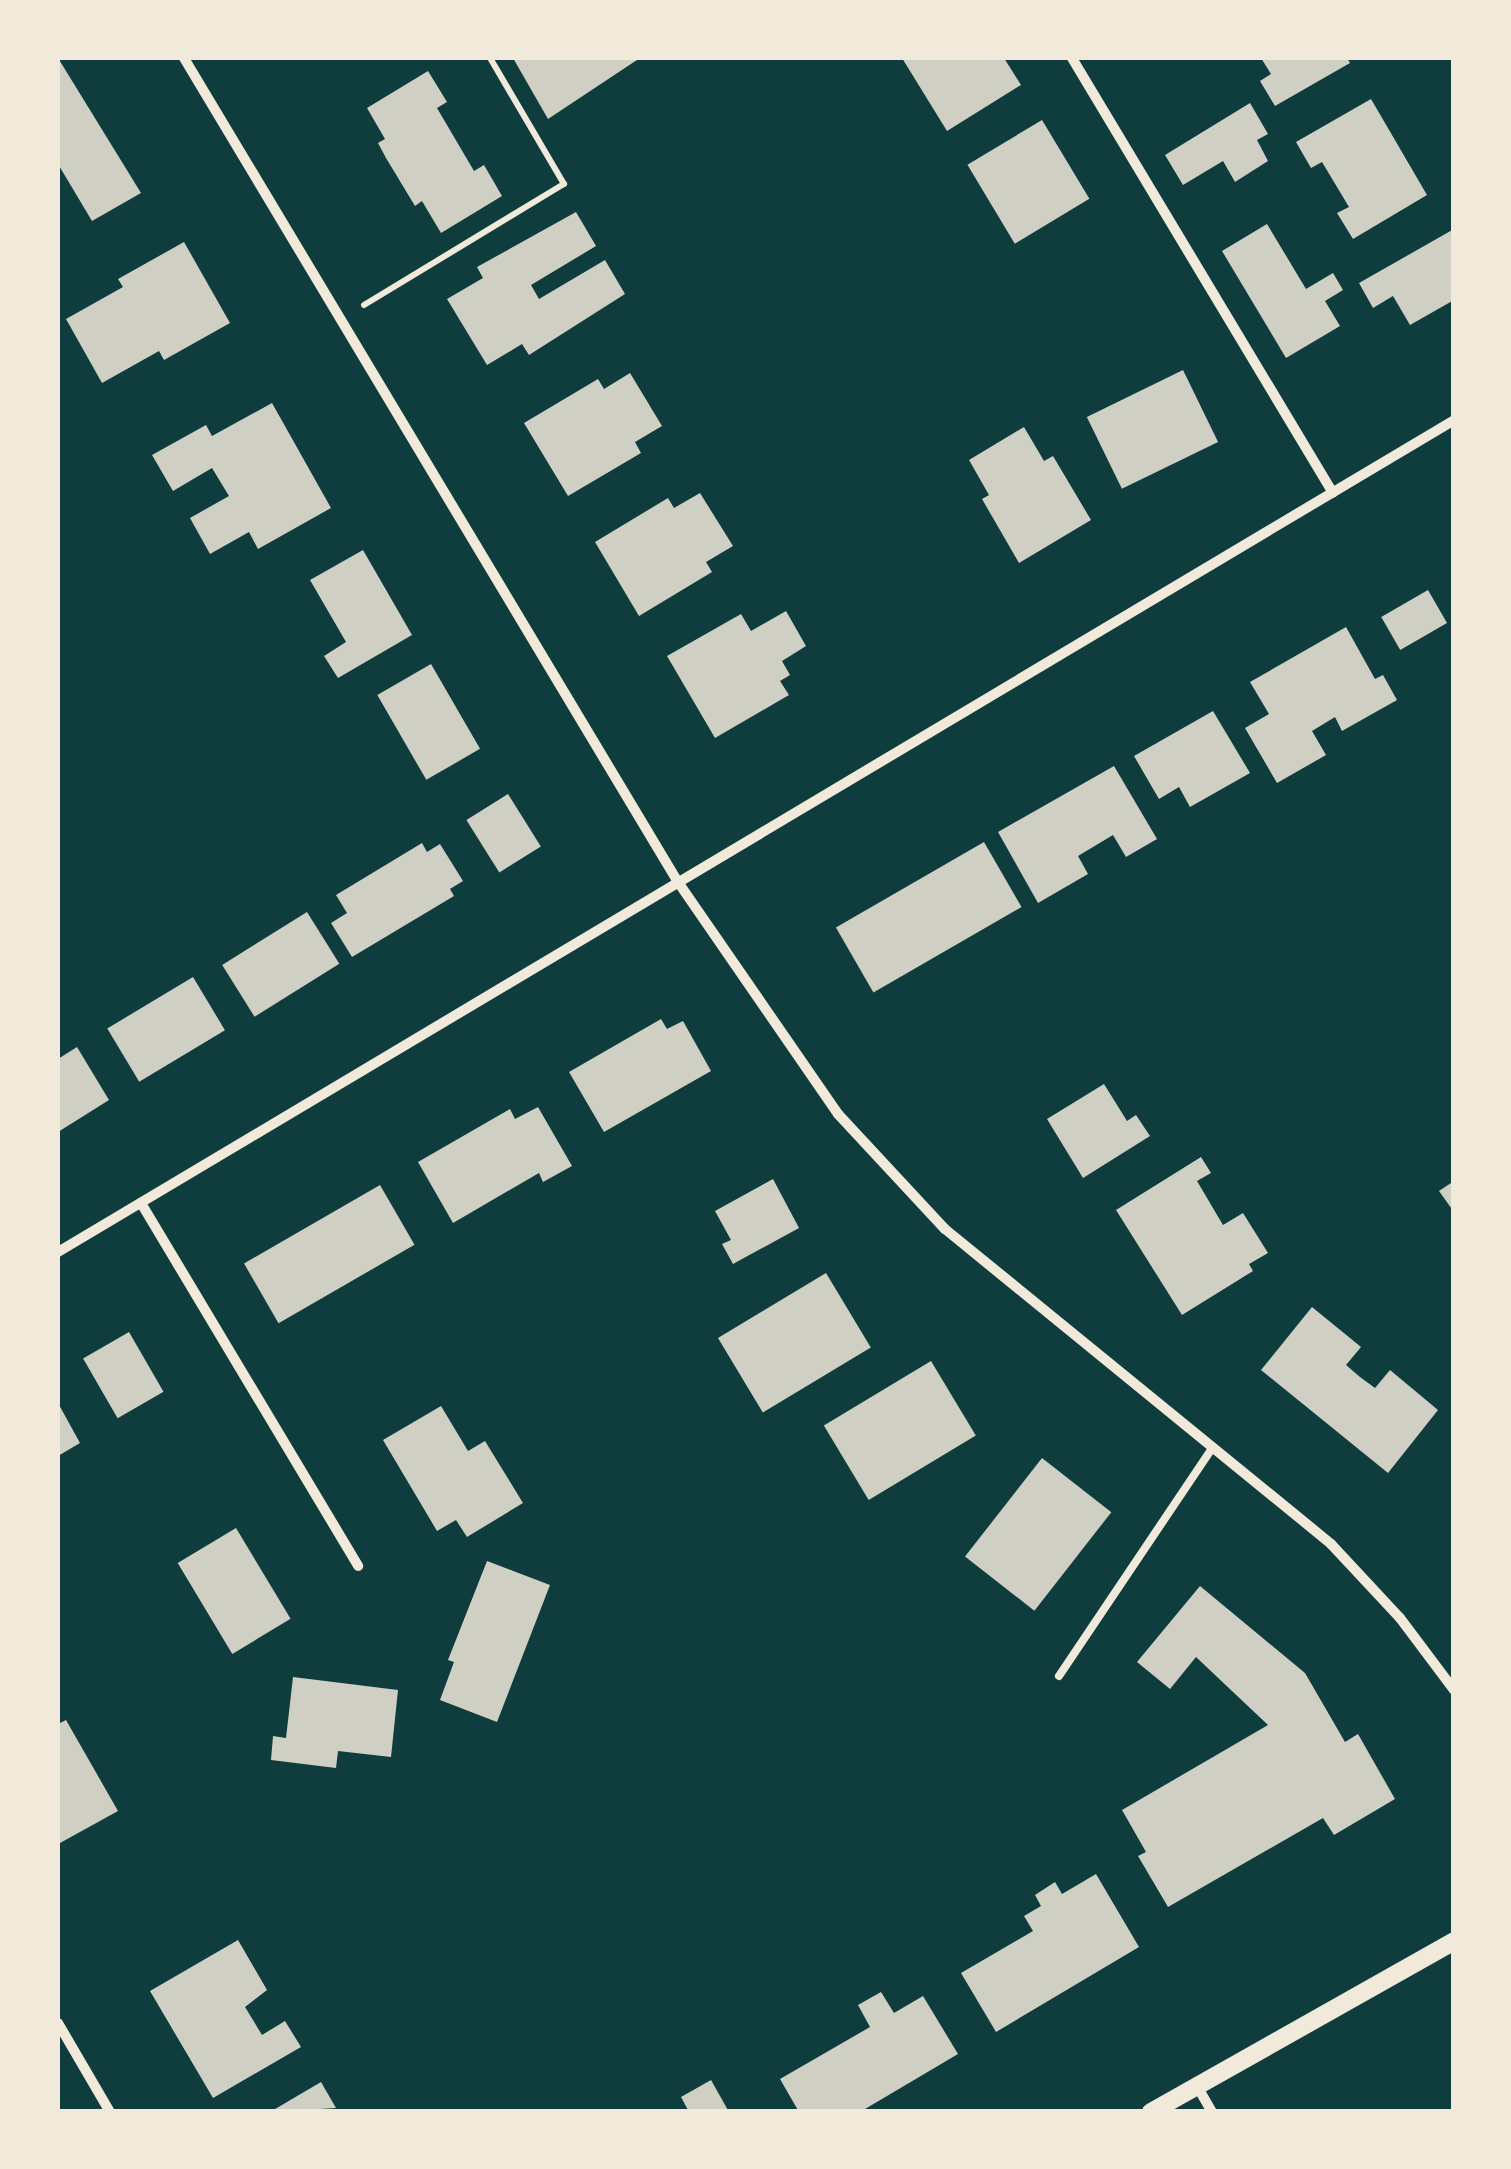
<!DOCTYPE html>
<html>
<head>
<meta charset="utf-8">
<style>
  body { margin:0 }
  #map { position:relative; width:1511px; height:2169px; overflow:hidden; background:#0f3d3e; font-family:"Source Serif 4",serif }
  div>[style] { position:absolute }
  .building>* { inset:0; background:#cfcfc3; transform-origin:0 0 }
  .path>* { height:6px; margin:-3px; padding:0 3px; transform-origin:3px; border-radius:3px; background:#f1e9da }
  .service>* { height:8px; margin:-4px; padding:0 4px; transform-origin:4px; border-radius:4px; background:#f1e9da }
  .minor>* { height:10px; margin:-5px; padding:0 5px; transform-origin:5px; border-radius:5px; background:#f1e9da }
  .tertiary>* { height:18px; margin:-9px; padding:0 9px; transform-origin:9px; border-radius:9px; background:#f1e9da }
  span { translate:-50% -50%; white-space:nowrap; text-align:center; line-height:1.15; -webkit-text-stroke:10px #f1e9da; paint-order:stroke }
  .frame { position:absolute; inset:0; border:60px solid #f1e9da; pointer-events:none }
</style>
</head>
<body>
<div id="map">
  <div class="building">
    <div style="clip-path:polygon(58px 58px,141px 193px,92px 221px,58px 164px)"></div>
    <div style="clip-path:polygon(513px 58px,640px 58px,548px 119px)"></div>
    <div style="clip-path:polygon(902px 58px,1004px 58px,1021px 85px,947px 131px)"></div>
    <div style="clip-path:polygon(1261px 58px,1347px 58px,1350px 63px,1275px 106px,1260px 81px,1271px 74px)"></div>
    <div style="clip-path:polygon(428px 71px,447px 102px,437px 108px,474px 171px,484px 165px,502px 196px,441px 233px,422px 201px,415px 206px,386px 158px,378px 143px,385px 139px,367px 108px)"></div>
    <div style="clip-path:polygon(1371px 99px,1427px 195px,1353px 239px,1337px 213px,1349px 207px,1322px 162px,1311px 168px,1296px 142px)"></div>
    <div style="clip-path:polygon(1250px 103px,1268px 134px,1257px 140px,1268px 161px,1235px 182px,1223px 161px,1183px 185px,1165px 155px)"></div>
    <div style="left:1042px;top:120px;width:92px;height:87px;rotate:59deg"></div>
    <div style="clip-path:polygon(576px 212px,596px 246px,531px 285px,539px 299px,605px 260px,625px 294px,529px 355px,522px 344px,487px 365px,447px 299px,483px 278px,477px 267px)"></div>
    <div style="clip-path:polygon(1267px 224px,1306px 289px,1333px 273px,1343px 290px,1325px 301px,1340px 326px,1286px 358px,1222px 251px)"></div>
    <div style="clip-path:polygon(1454px 229px,1454px 300px,1410px 325px,1393px 296px,1373px 308px,1359px 283px)"></div>
    <div style="clip-path:polygon(184px 242px,230px 323px,164px 360px,159px 351px,102px 383px,66px 319px,123px 287px,118px 279px)"></div>
    <div style="left:1183px;top:370px;width:80px;height:107px;rotate:64deg"></div>
    <div style="clip-path:polygon(630px 373px,662px 426px,635px 442px,641px 453px,568px 496px,524px 423px,598px 379px,604px 389px)"></div>
    <div style="clip-path:polygon(272px 403px,331px 508px,258px 549px,249px 532px,210px 554px,190px 518px,229px 496px,212px 468px,173px 491px,152px 455px,206px 425px,212px 436px)"></div>
    <div style="clip-path:polygon(1024px 427px,1044px 461px,1053px 456px,1091px 520px,1019px 563px,982px 499px,989px 495px,969px 460px)"></div>
    <div style="clip-path:polygon(700px 493px,733px 546px,706px 562px,712px 572px,639px 616px,595px 542px,668px 498px,674px 508px)"></div>
    <div style="clip-path:polygon(363px 550px,412px 635px,338px 678px,324px 656px,346px 642px,310px 580px)"></div>
    <div style="left:1428px;top:590px;width:38px;height:54px;rotate:60deg"></div>
    <div style="clip-path:polygon(786px 611px,806px 646px,782px 661px,790px 675px,780px 681px,789px 695px,715px 738px,667px 656px,741px 614px,751px 631px)"></div>
    <div style="clip-path:polygon(1346px 627px,1375px 679px,1383px 675px,1397px 700px,1342px 731px,1335px 717px,1312px 731px,1326px 755px,1277px 783px,1245px 728px,1269px 714px,1250px 682px)"></div>
    <div style="left:431px;top:664px;width:98px;height:62px;rotate:60deg"></div>
    <div style="clip-path:polygon(1213px 711px,1250px 773px,1190px 807px,1179px 787px,1159px 799px,1134px 756px)"></div>
    <div style="clip-path:polygon(1114px 766px,1157px 839px,1126px 857px,1113px 835px,1078px 856px,1088px 874px,1038px 903px,998px 832px)"></div>
    <div style="left:508px;top:794px;width:62px;height:49px;rotate:58deg"></div>
    <div style="left:984px;top:842px;width:75px;height:171px;rotate:60deg"></div>
    <div style="clip-path:polygon(422px 843px,427px 852px,440px 844px,463px 881px,450px 889px,454px 896px,352px 957px,331px 923px,347px 913px,336px 895px)"></div>
    <div style="left:307px;top:912px;width:61px;height:100px;rotate:58deg"></div>
    <div style="left:193px;top:977px;width:62px;height:100px;rotate:59deg"></div>
    <div style="clip-path:polygon(661px 1019px,667px 1029px,683px 1021px,711px 1071px,604px 1132px,569px 1072px)"></div>
    <div style="clip-path:polygon(77px 1047px,109px 1100px,58px 1132px,58px 1059px)"></div>
    <div style="clip-path:polygon(1104px 1084px,1127px 1121px,1136px 1115px,1150px 1136px,1083px 1178px,1047px 1119px)"></div>
    <div style="clip-path:polygon(538px 1107px,572px 1166px,543px 1182px,539px 1173px,453px 1223px,418px 1162px,510px 1109px,515px 1119px)"></div>
    <div style="clip-path:polygon(1201px 1157px,1211px 1173px,1197px 1181px,1223px 1225px,1243px 1213px,1268px 1253px,1249px 1264px,1253px 1271px,1182px 1315px,1116px 1210px)"></div>
    <div style="clip-path:polygon(773px 1179px,799px 1228px,733px 1264px,722px 1244px,731px 1240px,715px 1211px)"></div>
    <div style="clip-path:polygon(1454px 1181px,1454px 1212px,1439px 1191px)"></div>
    <div style="left:380px;top:1185px;width:69px;height:157px;rotate:60deg"></div>
    <div style="left:826px;top:1273px;width:87px;height:126px;rotate:59deg"></div>
    <div style="clip-path:polygon(1312px 1307px,1361px 1347px,1346px 1365px,1360px 1377px,1375px 1388px,1390px 1370px,1438px 1410px,1388px 1473px,1261px 1370px)"></div>
    <div style="left:129px;top:1332px;width:69px;height:53px;rotate:60deg"></div>
    <div style="left:931px;top:1361px;width:87px;height:125px;rotate:59deg"></div>
    <div style="clip-path:polygon(58px 1403px,80px 1443px,58px 1456px)"></div>
    <div style="clip-path:polygon(441px 1406px,468px 1451px,485px 1441px,523px 1503px,467px 1537px,456px 1520px,437px 1531px,383px 1440px)"></div>
    <div style="left:1042px;top:1458px;width:88px;height:125px;rotate:38deg"></div>
    <div style="left:236px;top:1528px;width:106px;height:68px;rotate:59deg"></div>
    <div style="clip-path:polygon(487px 1561px,550px 1585px,497px 1722px,440px 1700px,454px 1662px,448px 1660px)"></div>
    <div style="clip-path:polygon(1200px 1586px,1305px 1673px,1345px 1742px,1358px 1734px,1395px 1799px,1334px 1835px,1323px 1818px,1168px 1907px,1138px 1856px,1146px 1852px,1122px 1810px,1268px 1725px,1196px 1657px,1170px 1689px,1137px 1662px)"></div>
    <div style="clip-path:polygon(293px 1677px,398px 1690px,391px 1757px,338px 1751px,336px 1768px,271px 1760px,273px 1736px,286px 1738px)"></div>
    <div style="clip-path:polygon(66px 1720px,118px 1811px,60px 1843px,58px 1724px)"></div>
    <div style="clip-path:polygon(1096px 1874px,1139px 1947px,996px 2032px,961px 1973px,1033px 1931px,1024px 1916px,1041px 1906px,1035px 1895px,1055px 1882px,1062px 1894px)"></div>
    <div style="clip-path:polygon(238px 1940px,267px 1990px,245px 2007px,262px 2035px,285px 2021px,301px 2047px,213px 2098px,150px 1991px)"></div>
    <div style="clip-path:polygon(881px 1992px,894px 2013px,923px 1996px,958px 2054px,860px 2112px,799px 2112px,780px 2079px,870px 2027px,858px 2005px)"></div>
    <div style="clip-path:polygon(711px 2080px,729px 2112px,689px 2112px,681px 2097px)"></div>
    <div style="clip-path:polygon(321px 2082px,336px 2108px,270px 2112px)"></div>
  </div>
  <div class="path">
    <div style="left:364px;top:305px;width:234px;rotate:-31.2deg"></div>
    <div style="left:564px;top:184px;width:146px;rotate:-120.4deg"></div>
  </div>
  <div class="service">
    <div style="left:1059px;top:1676px;width:276px;rotate:-56.1deg"></div>
  </div>
  <div class="minor">
    <div style="left:184px;top:58px;width:961px;rotate:59.06deg"></div>
    <div style="left:678px;top:882px;width:282px;rotate:55.4deg"></div>
    <div style="left:838px;top:1114px;width:157px;rotate:47.1deg"></div>
    <div style="left:945px;top:1229px;width:498px;rotate:39.2deg"></div>
    <div style="left:1331px;top:1544px;width:101px;rotate:47deg"></div>
    <div style="left:1400px;top:1618px;width:90px;rotate:53.1deg"></div>
    <div style="left:1072px;top:58px;width:507px;rotate:59.04deg"></div>
    <div style="left:141px;top:1203px;width:423px;rotate:59.1deg"></div>
    <div style="left:58px;top:1252px;width:1625px;rotate:-30.79deg"></div>
    <div style="left:58px;top:2023px;width:103px;rotate:59.7deg"></div>
    <div style="left:1197px;top:2086px;width:30px;rotate:60deg"></div>
  </div>
  <div class="tertiary">
    <div style="left:1151px;top:2112px;width:348px;rotate:-29.4deg"></div>
  </div>
  <div class="frame"></div>
</div>
</body>
</html>
